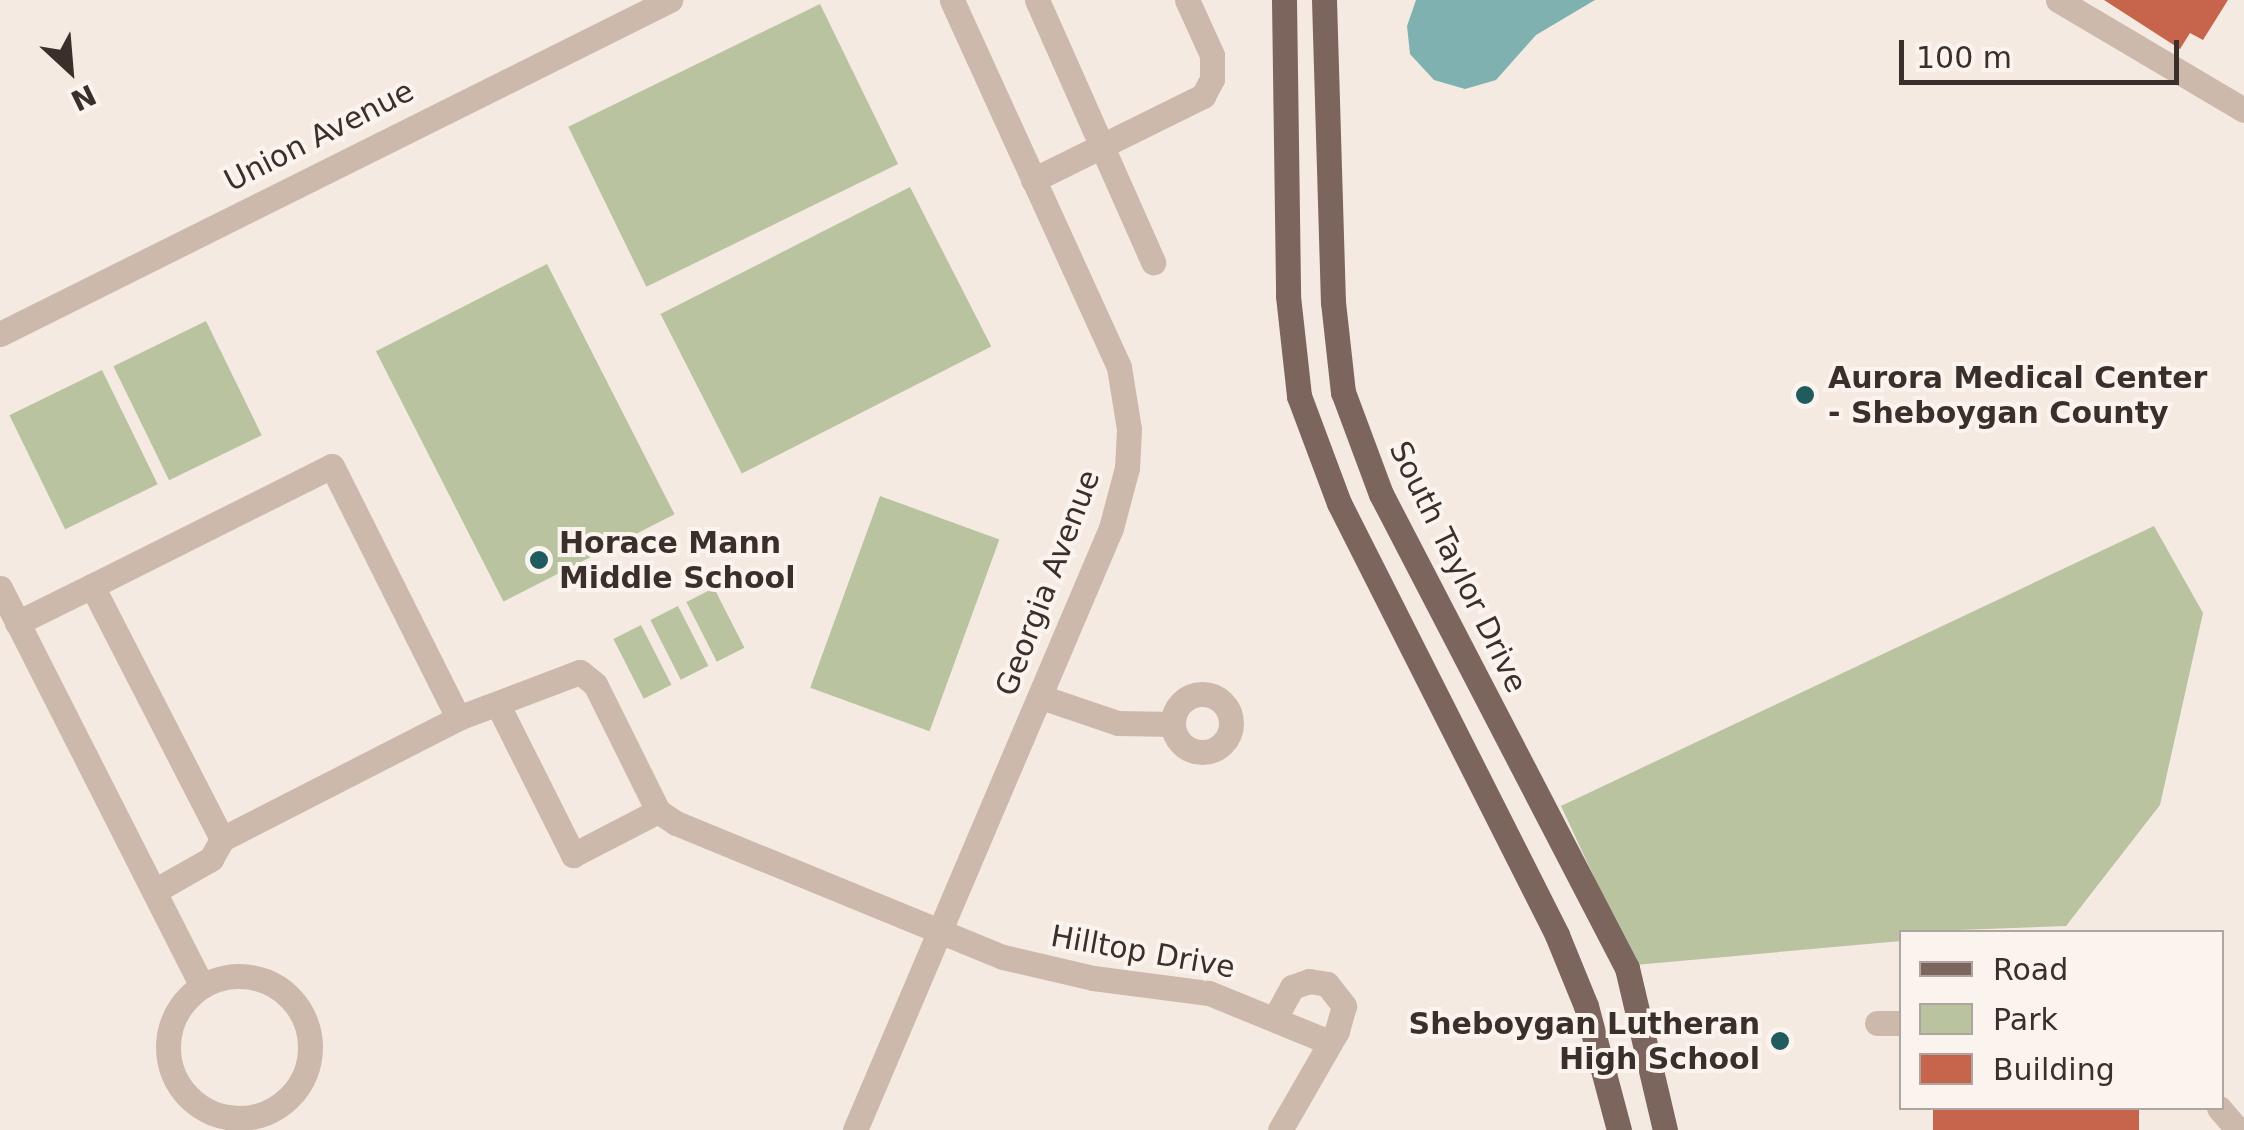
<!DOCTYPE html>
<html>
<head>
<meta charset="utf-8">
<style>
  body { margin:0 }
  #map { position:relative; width:2244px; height:1130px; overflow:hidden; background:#f4eae1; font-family:"DejaVu Sans",sans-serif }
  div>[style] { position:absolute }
  .green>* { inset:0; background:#b9c3a0; transform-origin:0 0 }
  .water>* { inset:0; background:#7fb1b1 }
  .building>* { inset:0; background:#c6644c; transform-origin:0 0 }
  .minor>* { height:25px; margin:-12.5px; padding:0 12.5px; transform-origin:12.5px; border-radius:12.5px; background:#ccb9ac }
  .minor>.ring { margin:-12.5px; padding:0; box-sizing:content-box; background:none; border:25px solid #ccb9ac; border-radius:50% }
  .major>* { height:25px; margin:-12.5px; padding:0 12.5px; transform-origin:12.5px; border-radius:12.5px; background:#7c655c }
  .dots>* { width:28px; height:28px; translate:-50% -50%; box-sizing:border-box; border:5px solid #fbf4ee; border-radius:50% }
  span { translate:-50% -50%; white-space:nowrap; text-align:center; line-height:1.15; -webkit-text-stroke:8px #fbf4ee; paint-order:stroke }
  .street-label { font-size:30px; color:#3a2f2b }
  .poi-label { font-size:30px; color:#3a2f2b; font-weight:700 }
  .left { translate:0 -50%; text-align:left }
  .right { translate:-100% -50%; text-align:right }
  .legend { position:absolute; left:1899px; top:930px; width:325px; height:180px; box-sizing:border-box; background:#fbf4ee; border:2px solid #aea5a0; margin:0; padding:12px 18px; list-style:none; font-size:30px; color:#3a2f2b }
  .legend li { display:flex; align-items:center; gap:20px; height:50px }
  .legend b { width:50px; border:2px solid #aea5a0 }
  .north { position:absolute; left:20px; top:20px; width:100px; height:100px; -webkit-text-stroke:8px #fbf4ee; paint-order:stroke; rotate:154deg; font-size:28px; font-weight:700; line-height:40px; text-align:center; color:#3a2f2b }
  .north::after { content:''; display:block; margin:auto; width:35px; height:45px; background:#3a2f2b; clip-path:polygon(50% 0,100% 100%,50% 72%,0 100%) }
  .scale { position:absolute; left:1899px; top:40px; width:280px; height:45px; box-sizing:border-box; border:5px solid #3a2f2b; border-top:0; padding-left:12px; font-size:30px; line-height:35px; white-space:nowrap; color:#3a2f2b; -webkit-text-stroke:8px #fbf4ee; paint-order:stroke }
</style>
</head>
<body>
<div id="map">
  <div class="green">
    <div style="left:820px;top:4px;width:178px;height:280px;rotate:64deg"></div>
    <div style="left:910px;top:187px;width:179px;height:280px;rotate:63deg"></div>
    <div style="left:547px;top:264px;width:281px;height:192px;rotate:63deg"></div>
    <div style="left:206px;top:321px;width:127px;height:103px;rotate:64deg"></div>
    <div style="left:102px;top:370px;width:127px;height:103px;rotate:64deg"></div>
    <div style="left:880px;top:496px;width:127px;height:204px;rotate:20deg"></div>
    <div style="clip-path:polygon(2154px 526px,2203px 613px,2160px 805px,2066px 926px,1902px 932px,1901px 941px,1635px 965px,1561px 806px)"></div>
    <div style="left:714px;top:588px;width:67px;height:31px;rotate:63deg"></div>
    <div style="left:678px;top:606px;width:67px;height:31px;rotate:63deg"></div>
    <div style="left:641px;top:625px;width:67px;height:31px;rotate:63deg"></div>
  </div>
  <div class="water">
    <div style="clip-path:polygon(1416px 0,1595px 0,1536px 35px,1496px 80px,1465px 89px,1434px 80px,1410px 54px,1407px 26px)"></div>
  </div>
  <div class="building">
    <div style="clip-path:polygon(2104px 0,2228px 0,2203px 40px,2190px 33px,2180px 49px)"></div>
    <div style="left:1933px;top:1108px;width:206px;height:22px"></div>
  </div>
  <div class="minor">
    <div style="left:1037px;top:0;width:287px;rotate:66.1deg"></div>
    <div style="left:2058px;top:0;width:216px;rotate:30.6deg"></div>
    <div style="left:1033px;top:180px;width:190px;rotate:-26.3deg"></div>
    <div style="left:1203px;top:96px;width:19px;rotate:-62deg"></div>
    <div style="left:1212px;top:79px;width:24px;rotate:-90deg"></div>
    <div style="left:1212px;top:55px;width:60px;rotate:-114.4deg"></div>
    <div style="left:0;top:334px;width:749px;rotate:-26.5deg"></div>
    <div style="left:92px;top:586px;width:268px;rotate:-26.6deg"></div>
    <div style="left:332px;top:466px;width:282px;rotate:63.4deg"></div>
    <div style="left:0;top:588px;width:446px;rotate:63.1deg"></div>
    <div style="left:17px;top:623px;width:84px;rotate:-26.3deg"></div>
    <div style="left:92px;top:586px;width:284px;rotate:62.8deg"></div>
    <div style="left:222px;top:839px;width:265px;rotate:-27.1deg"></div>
    <div style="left:458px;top:718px;width:130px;rotate:-20.7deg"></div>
    <div style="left:580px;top:672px;width:19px;rotate:39deg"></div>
    <div style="left:595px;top:684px;width:142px;rotate:63.6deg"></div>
    <div style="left:658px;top:811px;width:22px;rotate:34deg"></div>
    <div style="left:676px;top:823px;width:353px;rotate:22.3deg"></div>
    <div style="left:1003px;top:957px;width:92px;rotate:13.1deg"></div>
    <div style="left:1093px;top:978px;width:117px;rotate:7.4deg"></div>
    <div style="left:1209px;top:993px;width:130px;rotate:22.2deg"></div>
    <div class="ring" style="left:1173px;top:694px;width:33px;height:33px"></div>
    <div style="left:1041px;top:697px;width:81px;rotate:18.7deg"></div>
    <div style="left:1118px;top:723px;width:55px;rotate:1deg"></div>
    <div style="left:498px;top:705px;width:168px;rotate:63.4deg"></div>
    <div style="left:573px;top:855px;width:96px;rotate:-27.4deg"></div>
    <div style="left:158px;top:889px;width:61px;rotate:-29.5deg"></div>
    <div style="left:211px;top:859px;width:23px;rotate:-61deg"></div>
    <div class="ring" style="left:168px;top:976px;width:117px;height:117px"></div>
    <div style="left:1276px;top:1016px;width:33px;rotate:-61deg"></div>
    <div style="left:1292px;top:987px;width:18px;rotate:-19deg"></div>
    <div style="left:1309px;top:981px;width:18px;rotate:9deg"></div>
    <div style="left:1327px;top:984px;width:28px;rotate:52deg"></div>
    <div style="left:1344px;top:1006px;width:26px;rotate:106deg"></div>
    <div style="left:1337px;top:1031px;width:114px;rotate:119.9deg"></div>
    <div style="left:1877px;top:1023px;width:25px"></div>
    <div style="left:2219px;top:1108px;width:29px;rotate:49deg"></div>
    <div style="left:855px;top:1130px;width:654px;rotate:-66.96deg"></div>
    <div style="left:1111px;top:528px;width:62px;rotate:-75.1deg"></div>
    <div style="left:1127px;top:468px;width:39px;rotate:-87deg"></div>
    <div style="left:1129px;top:429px;width:63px;rotate:-99.2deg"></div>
    <div style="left:1119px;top:367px;width:403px;rotate:-114.5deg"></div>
  </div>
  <div class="major">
    <div style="left:1284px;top:0;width:296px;rotate:89.2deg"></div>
    <div style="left:1288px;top:296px;width:101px;rotate:83.7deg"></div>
    <div style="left:1299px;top:396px;width:114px;rotate:69.5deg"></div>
    <div style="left:1339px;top:503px;width:484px;rotate:63.2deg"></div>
    <div style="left:1557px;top:935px;width:77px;rotate:67.8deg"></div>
    <div style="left:1586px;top:1006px;width:128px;rotate:75.1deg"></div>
    <div style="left:1324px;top:0;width:302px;rotate:88.3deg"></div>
    <div style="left:1333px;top:302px;width:91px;rotate:83.7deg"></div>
    <div style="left:1343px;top:392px;width:109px;rotate:69.6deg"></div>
    <div style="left:1381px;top:494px;width:534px;rotate:62.57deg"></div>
    <div style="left:1627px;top:968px;width:166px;rotate:76.8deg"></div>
  </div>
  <div class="dots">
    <div style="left:1805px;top:395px;background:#205b5d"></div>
    <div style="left:539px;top:560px;background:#205b5d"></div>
    <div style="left:1780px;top:1041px;background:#205b5d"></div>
  </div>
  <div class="street-label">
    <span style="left:319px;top:136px;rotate:-27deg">Union Avenue</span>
    <span style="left:1458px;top:567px;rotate:64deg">South Taylor Drive</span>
    <span style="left:1048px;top:583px;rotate:-69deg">Georgia Avenue</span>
    <span style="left:1143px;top:952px;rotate:10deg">Hilltop Drive</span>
  </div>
  <div class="poi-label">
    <span class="left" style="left:1828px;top:395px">Aurora Medical Center<br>- Sheboygan County</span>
    <span class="left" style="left:559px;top:560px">Horace Mann<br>Middle School</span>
    <span class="right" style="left:1760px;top:1041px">Sheboygan Lutheran<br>High School</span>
  </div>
  <ul class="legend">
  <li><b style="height:12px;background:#7c655c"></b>Road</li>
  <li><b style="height:28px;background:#b9c3a0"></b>Park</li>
  <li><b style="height:28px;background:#c6644c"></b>Building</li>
  </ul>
  <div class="north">N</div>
  <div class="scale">100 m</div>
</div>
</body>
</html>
